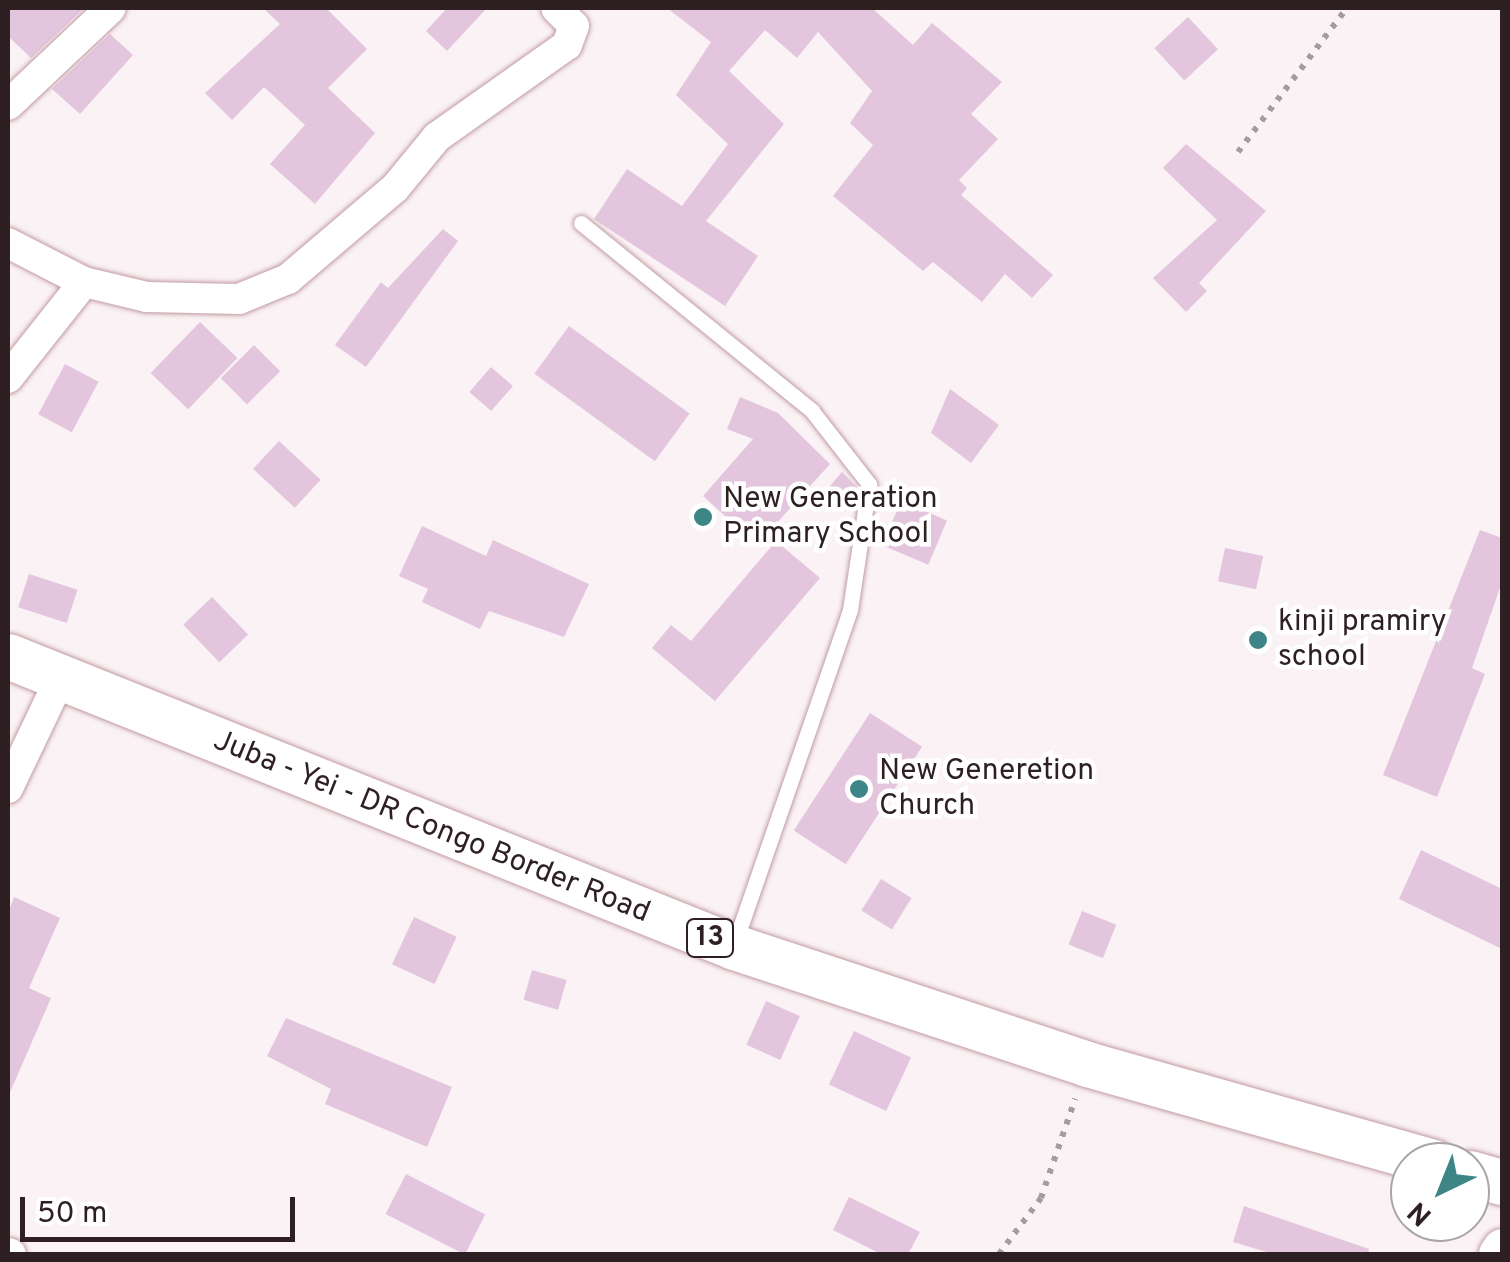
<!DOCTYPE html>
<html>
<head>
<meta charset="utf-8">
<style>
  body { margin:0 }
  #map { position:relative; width:1510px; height:1262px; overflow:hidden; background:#faf2f4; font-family:Overpass,sans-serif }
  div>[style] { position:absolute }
  .building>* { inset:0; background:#e3c6de; transform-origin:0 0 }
  .path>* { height:6px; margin-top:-3px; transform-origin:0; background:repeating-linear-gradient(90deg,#a69b9d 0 5px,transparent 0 13px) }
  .roads { filter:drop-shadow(0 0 2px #c19ba3) drop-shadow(0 0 2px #c19ba3) }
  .service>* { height:15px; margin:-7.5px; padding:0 7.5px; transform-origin:7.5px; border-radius:7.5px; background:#fff }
  .minor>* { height:30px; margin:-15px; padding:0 15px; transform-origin:15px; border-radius:15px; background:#fff }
  .tertiary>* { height:38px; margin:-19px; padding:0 19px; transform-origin:19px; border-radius:19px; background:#fff }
  .primary>* { height:45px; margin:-22.5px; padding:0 22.5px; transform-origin:22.5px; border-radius:22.5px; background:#fff }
  .dots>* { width:28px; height:28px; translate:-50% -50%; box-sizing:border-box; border:5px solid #fff; border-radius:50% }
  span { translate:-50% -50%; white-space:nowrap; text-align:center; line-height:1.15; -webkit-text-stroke:9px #fff; paint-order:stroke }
  .shield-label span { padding:2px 8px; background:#fff; border:2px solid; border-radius:8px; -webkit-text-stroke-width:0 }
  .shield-label { font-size:28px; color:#2e1f22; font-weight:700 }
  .poi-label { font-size:30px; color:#2e1f22 }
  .left { translate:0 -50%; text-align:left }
  .street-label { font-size:30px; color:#2e1f22 }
  .frame { position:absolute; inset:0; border:10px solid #2e1f22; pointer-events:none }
  .north { position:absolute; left:1390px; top:1142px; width:100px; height:100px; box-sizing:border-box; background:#fff; border:2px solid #aba5a7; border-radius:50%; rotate:223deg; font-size:28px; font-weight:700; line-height:40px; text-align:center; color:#2e1f22 }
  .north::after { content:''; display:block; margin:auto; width:35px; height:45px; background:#3d8587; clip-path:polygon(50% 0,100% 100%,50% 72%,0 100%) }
  .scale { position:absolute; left:20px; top:1197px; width:275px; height:45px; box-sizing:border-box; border:5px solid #2e1f22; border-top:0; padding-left:12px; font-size:30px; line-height:35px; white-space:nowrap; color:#2e1f22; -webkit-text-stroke:8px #fff; paint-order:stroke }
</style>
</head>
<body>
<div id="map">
  <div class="building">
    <div style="clip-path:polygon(8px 8px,81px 8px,83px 9px,31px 58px,8px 36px)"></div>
    <div style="clip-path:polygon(263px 8px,326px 8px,367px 49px,328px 88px,375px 133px,315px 204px,270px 164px,305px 125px,264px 87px,232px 120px,205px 93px,280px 24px)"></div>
    <div style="clip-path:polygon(447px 8px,487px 8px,447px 51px,426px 31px)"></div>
    <div style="clip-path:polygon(667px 8px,872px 8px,913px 45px,932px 23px,1002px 82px,971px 114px,998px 139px,959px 180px,967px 188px,961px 195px,1053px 275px,1032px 298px,1005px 274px,982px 302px,933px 262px,923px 271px,833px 196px,873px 145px,850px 123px,872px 91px,818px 32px,797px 58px,765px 30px,729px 71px,784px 124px,706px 221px,758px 256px,725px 306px,594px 219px,627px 169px,682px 206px,728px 144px,676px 95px,711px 42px)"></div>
    <div style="left:1188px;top:17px;width:44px;height:46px;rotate:47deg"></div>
    <div style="clip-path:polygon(110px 34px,133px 55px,80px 114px,52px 89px)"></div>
    <div style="clip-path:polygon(1186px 144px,1266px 211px,1199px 283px,1207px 291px,1186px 312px,1153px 278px,1217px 220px,1163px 168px)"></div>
    <div style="clip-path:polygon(443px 229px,458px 241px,366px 367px,335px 345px,381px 282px,388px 288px)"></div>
    <div style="left:200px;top:322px;width:52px;height:71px;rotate:44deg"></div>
    <div style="left:569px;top:326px;width:149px;height:59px;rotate:36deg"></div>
    <div style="left:254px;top:345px;width:37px;height:47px;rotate:45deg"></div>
    <div style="left:65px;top:364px;width:38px;height:57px;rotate:28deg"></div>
    <div style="left:491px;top:367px;width:29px;height:33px;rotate:41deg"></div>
    <div style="clip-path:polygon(950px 389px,999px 425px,971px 463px,931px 433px)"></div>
    <div style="clip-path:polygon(740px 397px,778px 413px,830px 464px,757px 545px,703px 496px,753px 439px,727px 429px)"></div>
    <div style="left:279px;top:441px;width:57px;height:38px;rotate:43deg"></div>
    <div style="clip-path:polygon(842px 472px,857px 487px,845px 512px,824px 493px)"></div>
    <div style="left:901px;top:501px;width:50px;height:48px;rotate:23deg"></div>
    <div style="clip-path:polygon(422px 526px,486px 556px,493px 540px,589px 584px,564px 637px,489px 611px,480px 629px,422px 602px,428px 589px,399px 576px)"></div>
    <div style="clip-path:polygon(1480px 530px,1502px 538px,1502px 582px,1472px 668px,1485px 674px,1437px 797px,1383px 775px)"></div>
    <div style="clip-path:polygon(776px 541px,820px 578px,715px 701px,652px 648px,671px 625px,691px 641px)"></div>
    <div style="left:1225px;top:548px;width:39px;height:34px;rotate:12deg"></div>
    <div style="left:29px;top:574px;width:51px;height:35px;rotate:18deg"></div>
    <div style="left:212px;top:597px;width:52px;height:40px;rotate:46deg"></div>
    <div style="left:870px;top:713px;width:62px;height:140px;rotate:33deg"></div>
    <div style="clip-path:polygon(1421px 850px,1502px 889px,1502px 949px,1399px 899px)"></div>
    <div style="left:881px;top:879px;width:36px;height:37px;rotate:32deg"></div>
    <div style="clip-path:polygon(14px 897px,60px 918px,29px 988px,51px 998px,8px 1097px,8px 913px)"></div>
    <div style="left:1082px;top:911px;width:37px;height:36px;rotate:22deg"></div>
    <div style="left:414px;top:917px;width:47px;height:52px;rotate:25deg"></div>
    <div style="left:532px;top:970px;width:36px;height:31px;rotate:16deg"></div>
    <div style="left:766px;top:1001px;width:37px;height:48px;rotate:24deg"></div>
    <div style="clip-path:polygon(286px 1018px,452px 1087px,427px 1147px,325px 1104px,331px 1089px,267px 1056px)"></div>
    <div style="left:854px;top:1031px;width:63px;height:59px;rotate:25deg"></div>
    <div style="left:406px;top:1174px;width:89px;height:45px;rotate:27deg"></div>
    <div style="clip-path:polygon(849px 1197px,920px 1232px,908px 1254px,881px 1254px,833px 1230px)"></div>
    <div style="clip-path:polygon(1244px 1206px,1369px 1249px,1368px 1254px,1274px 1254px,1233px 1242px)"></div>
  </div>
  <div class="path">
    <div style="left:1238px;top:152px;width:181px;rotate:-52.9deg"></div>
    <div style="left:999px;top:1254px;width:70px;rotate:-53.1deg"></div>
    <div style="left:1041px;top:1198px;width:105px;rotate:-71deg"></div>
  </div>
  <div class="roads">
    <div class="service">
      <div style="left:581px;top:223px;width:298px;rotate:39.1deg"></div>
      <div style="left:812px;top:411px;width:93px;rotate:52deg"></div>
      <div style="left:869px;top:484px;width:127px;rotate:98.6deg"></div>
      <div style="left:850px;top:610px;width:352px;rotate:109.1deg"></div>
    </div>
    <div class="minor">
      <div style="left:8px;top:105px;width:141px;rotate:-43.3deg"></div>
      <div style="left:8px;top:243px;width:85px;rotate:27.2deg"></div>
      <div style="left:84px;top:282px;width:65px;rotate:13.4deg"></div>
      <div style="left:147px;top:297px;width:92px;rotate:1.2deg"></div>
      <div style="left:239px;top:299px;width:53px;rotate:-22.2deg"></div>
      <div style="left:288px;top:279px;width:140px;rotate:-40.4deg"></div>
      <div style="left:395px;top:188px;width:66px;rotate:-50.5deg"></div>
      <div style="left:437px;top:137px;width:159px;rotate:-35.3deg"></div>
      <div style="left:567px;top:45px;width:20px;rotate:-70deg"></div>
      <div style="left:574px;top:26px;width:25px;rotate:-135deg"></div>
      <div style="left:8px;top:378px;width:122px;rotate:-51.6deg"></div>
      <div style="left:8px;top:788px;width:123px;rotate:-64.5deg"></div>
      <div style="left:8px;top:1253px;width:3px;rotate:18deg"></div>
    </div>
    <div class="tertiary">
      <div style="left:1498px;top:1254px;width:7px;rotate:-56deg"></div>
    </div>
    <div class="primary">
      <div style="left:8px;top:656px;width:782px;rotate:21.84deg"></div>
      <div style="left:734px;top:947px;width:372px;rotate:18.3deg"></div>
      <div style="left:1087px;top:1064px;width:360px;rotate:15.8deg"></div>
      <div style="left:1470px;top:1173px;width:33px;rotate:16deg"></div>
    </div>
  </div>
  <div class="dots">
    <div style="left:703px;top:517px;background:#3d8587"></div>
    <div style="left:1258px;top:640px;background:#3d8587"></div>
    <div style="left:859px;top:789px;background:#3d8587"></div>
  </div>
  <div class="shield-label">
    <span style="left:710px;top:938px">13</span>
  </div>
  <div class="poi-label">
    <span class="left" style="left:723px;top:517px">New Generation<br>Primary School</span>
    <span class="left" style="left:1278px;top:640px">kinji pramiry<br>school</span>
    <span class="left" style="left:879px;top:789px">New Generetion<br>Church</span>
  </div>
  <div class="street-label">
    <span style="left:431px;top:828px;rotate:22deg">Juba - Yei - DR Congo Border Road</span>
  </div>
  <div class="frame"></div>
  <div class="north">N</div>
  <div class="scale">50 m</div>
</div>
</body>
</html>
